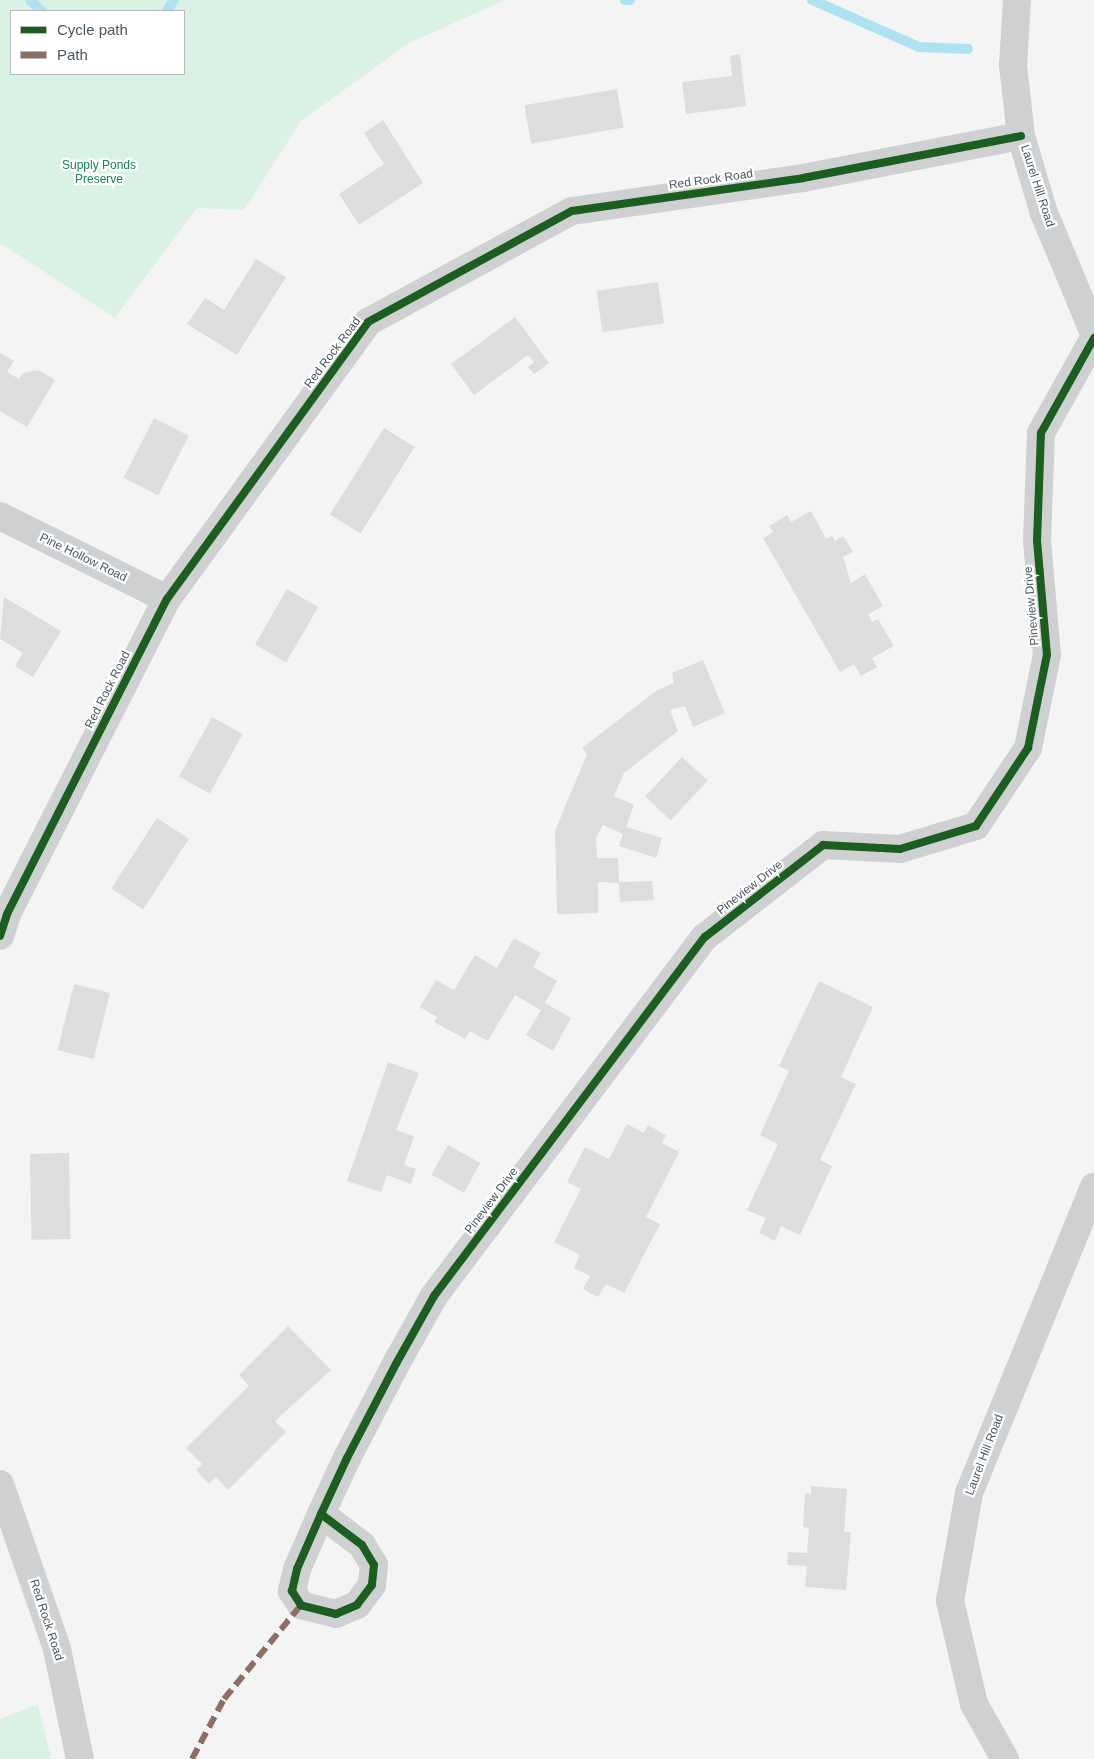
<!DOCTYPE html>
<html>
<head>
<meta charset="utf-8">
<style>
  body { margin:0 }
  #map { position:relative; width:1094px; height:1759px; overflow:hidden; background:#f4f4f4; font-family:Helvetica,sans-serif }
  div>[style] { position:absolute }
  .green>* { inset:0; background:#d9f2e3 }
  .stream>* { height:10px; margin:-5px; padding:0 5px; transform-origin:5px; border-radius:5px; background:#aee2f0 }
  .building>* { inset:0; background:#ddddde; transform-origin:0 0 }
  .minor>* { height:28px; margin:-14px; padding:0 14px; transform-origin:14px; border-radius:14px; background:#ced0d2 }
  .quiet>* { height:6px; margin-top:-3px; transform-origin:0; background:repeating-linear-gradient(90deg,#8d6e63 0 12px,transparent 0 18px) }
  .cycleway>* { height:8px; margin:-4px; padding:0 4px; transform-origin:4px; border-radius:4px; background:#1b5e20 }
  span { translate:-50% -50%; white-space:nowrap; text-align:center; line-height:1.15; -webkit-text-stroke:4.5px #fff; paint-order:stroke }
  .park-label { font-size:12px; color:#17864f }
  .street-label { font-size:12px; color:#4a5661 }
  .legend { position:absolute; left:10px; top:10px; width:175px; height:65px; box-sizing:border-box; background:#fff; border:1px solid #b7bbc0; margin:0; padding:6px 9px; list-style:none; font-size:15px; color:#4a5661 }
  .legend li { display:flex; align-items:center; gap:10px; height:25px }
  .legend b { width:25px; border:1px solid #b7bbc0 }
</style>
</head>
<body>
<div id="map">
  <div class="green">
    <div style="clip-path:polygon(evenodd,0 0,505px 0,409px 43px,301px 121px,244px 210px,197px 208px,115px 318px,0 243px,0 0,11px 11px,184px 11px,184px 74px,11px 74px,11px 11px)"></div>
    <div style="clip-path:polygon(38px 1704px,51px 1759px,0 1759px,0 1719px)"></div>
  </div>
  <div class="stream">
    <div style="left:30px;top:0;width:16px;rotate:43deg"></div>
    <div style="left:625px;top:0;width:5px"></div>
    <div style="left:812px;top:0;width:117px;rotate:23.7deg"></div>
    <div style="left:919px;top:47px;width:49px;rotate:2.3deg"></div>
    <div style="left:167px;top:11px;width:13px;rotate:-58deg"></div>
  </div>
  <div class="building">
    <div style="clip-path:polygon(740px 54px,746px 106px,686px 114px,682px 82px,732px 76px,730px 56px)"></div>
    <div style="left:617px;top:89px;width:39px;height:94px;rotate:80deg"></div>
    <div style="clip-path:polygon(383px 120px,423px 183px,359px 225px,339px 194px,384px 164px,364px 133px)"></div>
    <div style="clip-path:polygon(256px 259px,286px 277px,237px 355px,187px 324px,205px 298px,224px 310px)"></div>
    <div style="left:658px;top:282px;width:42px;height:62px;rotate:82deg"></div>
    <div style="clip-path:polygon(515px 317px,549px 363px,534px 374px,528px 367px,534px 362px,528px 355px,474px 395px,451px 364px)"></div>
    <div style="clip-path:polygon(0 353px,14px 361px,7px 372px,19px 379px,23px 373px,38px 370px,55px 380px,27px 427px,0 411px)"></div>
    <div style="left:154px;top:418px;width:39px;height:67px;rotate:27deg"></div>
    <div style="left:384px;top:428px;width:36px;height:102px;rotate:32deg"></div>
    <div style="clip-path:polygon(811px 511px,826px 539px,832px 536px,835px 541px,843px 536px,853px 552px,843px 557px,851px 583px,865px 574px,883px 606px,868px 614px,872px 622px,878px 619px,894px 646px,872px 658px,877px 667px,861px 676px,854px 664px,840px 672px,763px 538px,773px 532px,769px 526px,787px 515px,791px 522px)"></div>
    <div style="left:287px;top:589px;width:36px;height:64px;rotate:30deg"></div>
    <div style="clip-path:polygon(4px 597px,61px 631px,33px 677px,15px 666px,23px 653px,0 639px)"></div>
    <div style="clip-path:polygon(703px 660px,725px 713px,693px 727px,685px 706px,670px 710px,678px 731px,624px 773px,614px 796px,634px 805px,626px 827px,662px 838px,656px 858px,619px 846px,623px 834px,603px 825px,596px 838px,597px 858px,618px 858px,619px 882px,652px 881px,654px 900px,620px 902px,619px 883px,602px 882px,598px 883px,598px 913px,557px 914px,555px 831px,587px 754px,582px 748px,656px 691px,674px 683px,672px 673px)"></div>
    <div style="left:212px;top:717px;width:35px;height:68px;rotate:29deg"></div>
    <div style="left:682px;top:757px;width:35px;height:54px;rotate:43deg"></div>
    <div style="left:157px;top:818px;width:38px;height:84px;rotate:33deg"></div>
    <div style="clip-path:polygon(514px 938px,541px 953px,533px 967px,557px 981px,545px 1003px,571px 1018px,553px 1051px,526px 1035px,541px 1010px,515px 995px,488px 1041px,470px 1031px,465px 1039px,434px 1022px,437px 1017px,420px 1007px,436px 980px,454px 990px,475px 955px,497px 968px)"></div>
    <div style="clip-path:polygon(819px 981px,873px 1007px,841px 1077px,856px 1084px,820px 1160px,832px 1166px,800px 1235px,781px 1226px,775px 1241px,759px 1233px,766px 1218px,747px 1210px,778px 1144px,760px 1135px,789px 1071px,779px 1066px)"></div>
    <div style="left:74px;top:984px;width:37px;height:68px;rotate:14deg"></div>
    <div style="clip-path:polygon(388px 1062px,419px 1073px,396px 1130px,414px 1136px,404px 1165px,416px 1169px,411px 1184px,387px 1175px,381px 1192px,347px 1181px)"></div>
    <div style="clip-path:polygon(627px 1124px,644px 1133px,648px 1125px,666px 1135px,662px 1143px,679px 1152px,646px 1217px,660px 1224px,624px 1293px,606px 1284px,598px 1297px,583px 1289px,590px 1276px,574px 1268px,580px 1255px,554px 1242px,581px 1189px,567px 1182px,585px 1147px,609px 1159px)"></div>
    <div style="left:448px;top:1145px;width:37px;height:34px;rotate:29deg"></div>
    <div style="left:69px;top:1153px;width:86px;height:39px;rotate:89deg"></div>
    <div style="clip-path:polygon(288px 1326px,331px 1370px,275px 1421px,286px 1432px,228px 1490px,216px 1477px,209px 1484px,196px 1470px,202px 1464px,186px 1448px,249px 1386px,239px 1375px)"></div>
    <div style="clip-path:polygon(811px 1486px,847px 1489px,844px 1532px,851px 1532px,846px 1590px,805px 1587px,807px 1566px,787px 1565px,788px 1552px,807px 1553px,809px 1528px,803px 1527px,805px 1493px,811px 1494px)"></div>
  </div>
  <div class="minor">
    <div style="left:1017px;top:0;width:65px;rotate:93.5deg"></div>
    <div style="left:1013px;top:65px;width:71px;rotate:83.6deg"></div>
    <div style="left:1021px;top:136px;width:80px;rotate:73.4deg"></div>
    <div style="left:1044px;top:213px;width:130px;rotate:67.4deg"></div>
    <div style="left:0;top:516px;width:186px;rotate:26.4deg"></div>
    <div style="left:0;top:936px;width:23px;rotate:-72deg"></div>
    <div style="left:7px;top:914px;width:353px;rotate:-63.1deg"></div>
    <div style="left:167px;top:599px;width:342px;rotate:-54deg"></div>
    <div style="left:368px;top:322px;width:232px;rotate:-28.6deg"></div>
    <div style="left:572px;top:211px;width:233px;rotate:-8.1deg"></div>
    <div style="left:803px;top:178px;width:222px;rotate:-10.9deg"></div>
    <div style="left:0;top:1484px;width:175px;rotate:70.9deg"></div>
    <div style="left:57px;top:1649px;width:112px;rotate:78.2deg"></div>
    <div style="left:321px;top:1514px;width:51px;rotate:37.1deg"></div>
    <div style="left:362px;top:1545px;width:23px;rotate:59deg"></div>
    <div style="left:374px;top:1565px;width:20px;rotate:96deg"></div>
    <div style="left:372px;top:1585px;width:25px;rotate:127deg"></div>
    <div style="left:357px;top:1605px;width:23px;rotate:157deg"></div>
    <div style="left:336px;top:1614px;width:36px;rotate:-166deg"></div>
    <div style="left:301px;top:1605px;width:17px;rotate:-123deg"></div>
    <div style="left:292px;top:1591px;width:23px;rotate:-77deg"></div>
    <div style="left:297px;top:1569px;width:60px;rotate:-66.4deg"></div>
    <div style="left:321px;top:1514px;width:62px;rotate:-65.1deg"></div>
    <div style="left:347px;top:1458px;width:108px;rotate:-62.5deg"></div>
    <div style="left:397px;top:1362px;width:76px;rotate:-60.7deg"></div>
    <div style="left:434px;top:1296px;width:450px;rotate:-53deg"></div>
    <div style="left:705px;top:937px;width:150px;rotate:-37.9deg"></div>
    <div style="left:823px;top:845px;width:77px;rotate:3deg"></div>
    <div style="left:900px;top:849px;width:79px;rotate:-16.8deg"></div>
    <div style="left:976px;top:826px;width:94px;rotate:-56.3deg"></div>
    <div style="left:1028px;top:748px;width:95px;rotate:-78.5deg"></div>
    <div style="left:1047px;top:655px;width:114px;rotate:-95deg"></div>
    <div style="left:1037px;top:541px;width:108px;rotate:-87.9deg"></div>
    <div style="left:1041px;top:433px;width:109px;rotate:-60.8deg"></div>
    <div style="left:1005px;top:1759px;width:63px;rotate:-119.4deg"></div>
    <div style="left:974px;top:1704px;width:106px;rotate:-103.1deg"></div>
    <div style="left:950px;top:1601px;width:110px;rotate:-80deg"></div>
    <div style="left:969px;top:1493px;width:331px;rotate:-67.8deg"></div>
  </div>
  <div class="quiet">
    <div style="left:192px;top:1759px;width:68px;rotate:-61.9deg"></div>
    <div style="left:224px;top:1699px;width:122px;rotate:-50.7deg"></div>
  </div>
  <div class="cycleway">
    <div style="left:0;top:936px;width:23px;rotate:-72deg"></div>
    <div style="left:7px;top:914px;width:353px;rotate:-63.1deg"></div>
    <div style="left:167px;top:599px;width:342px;rotate:-54deg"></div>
    <div style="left:368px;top:322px;width:232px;rotate:-28.6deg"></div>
    <div style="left:572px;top:211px;width:233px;rotate:-8.1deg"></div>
    <div style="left:803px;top:178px;width:222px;rotate:-10.9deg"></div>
    <div style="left:321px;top:1514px;width:51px;rotate:37.1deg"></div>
    <div style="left:362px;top:1545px;width:23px;rotate:59deg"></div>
    <div style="left:374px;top:1565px;width:20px;rotate:96deg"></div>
    <div style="left:372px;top:1585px;width:25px;rotate:127deg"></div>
    <div style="left:357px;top:1605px;width:23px;rotate:157deg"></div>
    <div style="left:336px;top:1614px;width:36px;rotate:-166deg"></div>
    <div style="left:301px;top:1605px;width:17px;rotate:-123deg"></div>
    <div style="left:292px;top:1591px;width:23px;rotate:-77deg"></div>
    <div style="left:297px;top:1569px;width:60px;rotate:-66.4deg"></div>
    <div style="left:321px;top:1514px;width:62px;rotate:-65.1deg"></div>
    <div style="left:347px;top:1458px;width:108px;rotate:-62.5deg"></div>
    <div style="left:397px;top:1362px;width:76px;rotate:-60.7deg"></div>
    <div style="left:434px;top:1296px;width:450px;rotate:-53deg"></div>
    <div style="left:705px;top:937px;width:150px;rotate:-37.9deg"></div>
    <div style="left:823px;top:845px;width:77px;rotate:3deg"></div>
    <div style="left:900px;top:849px;width:79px;rotate:-16.8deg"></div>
    <div style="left:976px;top:826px;width:94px;rotate:-56.3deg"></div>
    <div style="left:1028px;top:748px;width:95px;rotate:-78.5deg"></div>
    <div style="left:1047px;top:655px;width:114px;rotate:-95deg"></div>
    <div style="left:1037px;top:541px;width:108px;rotate:-87.9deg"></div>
    <div style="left:1041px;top:433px;width:109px;rotate:-60.8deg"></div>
  </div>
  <div class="park-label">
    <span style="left:99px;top:173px">Supply Ponds<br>Preserve</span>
  </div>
  <div class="street-label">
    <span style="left:711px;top:180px;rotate:-8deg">Red Rock Road</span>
    <span style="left:1037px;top:186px;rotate:72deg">Laurel Hill Road</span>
    <span style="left:333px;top:353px;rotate:-53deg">Red Rock Road</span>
    <span style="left:83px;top:558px;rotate:26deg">Pine Hollow Road</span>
    <span style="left:1032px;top:606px;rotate:-95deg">Pineview Drive</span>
    <span style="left:108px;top:690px;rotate:-63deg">Red Rock Road</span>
    <span style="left:750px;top:888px;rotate:-38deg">Pineview Drive</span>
    <span style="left:492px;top:1201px;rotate:-53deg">Pineview Drive</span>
    <span style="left:985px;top:1455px;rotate:-69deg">Laurel Hill Road</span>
    <span style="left:46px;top:1620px;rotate:72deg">Red Rock Road</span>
  </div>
  <ul class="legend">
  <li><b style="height:6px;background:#1b5e20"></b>Cycle path</li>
  <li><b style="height:6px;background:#8d6e63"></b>Path</li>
  </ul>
</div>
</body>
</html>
